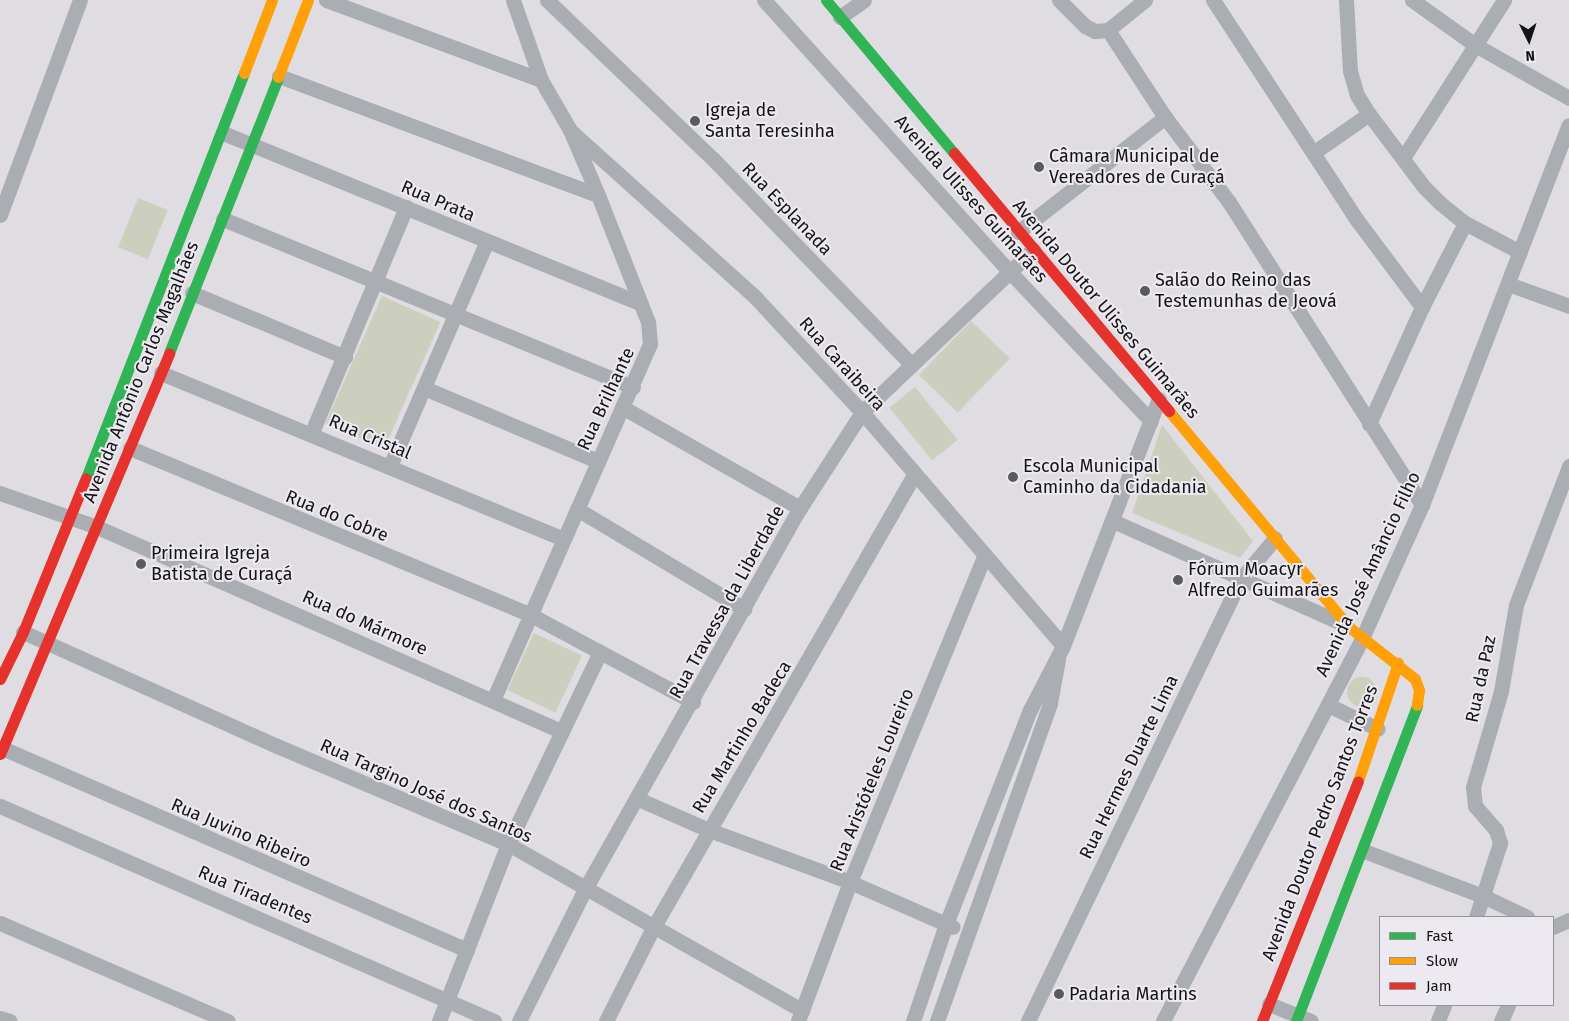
<!DOCTYPE html>
<html>
<head>
<meta charset="utf-8">
<style>
  body { margin:0 }
  #map { position:relative; width:1569px; height:1021px; overflow:hidden; background:#e0dde2; font-family:"Fira Sans",sans-serif }
  div>[style] { position:absolute }
  .green>* { inset:0; background:#cccfbd; transform-origin:0 0 }
  .round { border-radius:50% }
  .street>* { height:15px; margin:-7.5px; padding:0 7.5px; transform-origin:7.5px; border-radius:7.5px; background:#aaaeb2 }
  .fast>* { height:11px; margin:-5.5px; padding:0 5.5px; transform-origin:5.5px; border-radius:5.5px; background:#30b455 }
  .slow>* { height:11px; margin:-5.5px; padding:0 5.5px; transform-origin:5.5px; border-radius:5.5px; background:#ff9f0a }
  .jam>* { height:11px; margin:-5.5px; padding:0 5.5px; transform-origin:5.5px; border-radius:5.5px; background:#e5322d }
  .dots>* { width:14px; height:14px; translate:-50% -50%; box-sizing:border-box; border:2px solid #ede9f0; border-radius:50% }
  span { translate:-50% -50%; white-space:nowrap; text-align:center; line-height:1.15; -webkit-text-stroke:4px #ede9f0; paint-order:stroke }
  .poi-label { font-size:18px; color:#141315 }
  .left { translate:0 -50%; text-align:left }
  .street-label { font-size:18px; color:#141315 }
  .legend { position:absolute; left:1379px; top:916px; width:175px; height:90px; box-sizing:border-box; background:#ede9f0; border:1px solid #969398; margin:0; padding:6px 9px; list-style:none; font-size:15px; color:#141315 }
  .legend li { display:flex; align-items:center; gap:10px; height:25px }
  .legend b { width:25px; border:1px solid #969398 }
  .north { position:absolute; left:1504px; top:15px; width:50px; height:50px; -webkit-text-stroke:4px #ede9f0; paint-order:stroke; rotate:176deg; font-size:14px; font-weight:700; line-height:20px; text-align:center; color:#141315 }
  .north::after { content:''; display:block; margin:auto; width:18px; height:22px; background:#141315; clip-path:polygon(50% 0,100% 100%,50% 72%,0 100%) }
</style>
</head>
<body>
<div id="map">
  <div class="green">
    <div style="left:138px;top:198px;width:32px;height:53px;rotate:22deg"></div>
    <div style="left:382px;top:296px;width:64px;height:139px;rotate:24deg"></div>
    <div style="left:971px;top:321px;width:54px;height:75px;rotate:44deg"></div>
    <div style="left:915px;top:387px;width:68px;height:33px;rotate:51deg"></div>
    <div style="clip-path:polygon(1162px 425px,1253px 541px,1240px 558px,1132px 513px)"></div>
    <div style="left:534px;top:633px;width:53px;height:63px;rotate:25deg"></div>
    <div class="round" style="left:1347px;top:677px;width:30px;height:30px"></div>
  </div>
  <div class="street">
    <div style="left:326px;top:0;width:229px;rotate:20.4deg"></div>
    <div style="left:547px;top:0;width:230px;rotate:43.8deg"></div>
    <div style="left:713px;top:159px;width:285px;rotate:46deg"></div>
    <div style="left:764px;top:0;width:367px;rotate:47.9deg"></div>
    <div style="left:1010px;top:272px;width:205px;rotate:46.6deg"></div>
    <div style="left:1059px;top:0;width:37px;rotate:45deg"></div>
    <div style="left:1085px;top:26px;width:11px;rotate:27deg"></div>
    <div style="left:1095px;top:31px;width:13px;rotate:-4deg"></div>
    <div style="left:1108px;top:30px;width:104px;rotate:56.8deg"></div>
    <div style="left:1165px;top:117px;width:106px;rotate:53deg"></div>
    <div style="left:1229px;top:202px;width:359px;rotate:57.5deg"></div>
    <div style="left:1213px;top:0;width:263px;rotate:56.8deg"></div>
    <div style="left:1357px;top:220px;width:109px;rotate:53.2deg"></div>
    <div style="left:1346px;top:0;width:71px;rotate:86.8deg"></div>
    <div style="left:1350px;top:71px;width:25px;rotate:74deg"></div>
    <div style="left:1357px;top:95px;width:22px;rotate:58deg"></div>
    <div style="left:1369px;top:114px;width:91px;rotate:53deg"></div>
    <div style="left:1424px;top:187px;width:23px;rotate:45deg"></div>
    <div style="left:1440px;top:203px;width:32px;rotate:39deg"></div>
    <div style="left:1465px;top:223px;width:62px;rotate:27.8deg"></div>
    <div style="left:1412px;top:0;width:77px;rotate:35.5deg"></div>
    <div style="left:1475px;top:45px;width:108px;rotate:29.4deg"></div>
    <div style="left:840px;top:17px;width:29px;rotate:-35deg"></div>
    <div style="left:1108px;top:30px;width:48px;rotate:-39deg"></div>
    <div style="left:279px;top:76px;width:340px;rotate:20.5deg"></div>
    <div style="left:223px;top:133px;width:448px;rotate:22.2deg"></div>
    <div style="left:573px;top:133px;width:246px;rotate:42deg"></div>
    <div style="left:756px;top:298px;width:156px;rotate:47.1deg"></div>
    <div style="left:862px;top:412px;width:308px;rotate:49.3deg"></div>
    <div style="left:1313px;top:153px;width:68px;rotate:-34.9deg"></div>
    <div style="left:1403px;top:158px;width:188px;rotate:-57.4deg"></div>
    <div style="left:0;top:215px;width:229px;rotate:-69.6deg"></div>
    <div style="left:223px;top:219px;width:443px;rotate:22.3deg"></div>
    <div style="left:1018px;top:232px;width:187px;rotate:-38deg"></div>
    <div style="left:1508px;top:284px;width:65px;rotate:19.8deg"></div>
    <div style="left:192px;top:293px;width:166px;rotate:22.7deg"></div>
    <div style="left:161px;top:373px;width:435px;rotate:22.4deg"></div>
    <div style="left:424px;top:388px;width:189px;rotate:22.8deg"></div>
    <div style="left:622px;top:407px;width:205px;rotate:29.6deg"></div>
    <div style="left:1369px;top:424px;width:128px;rotate:-65.6deg"></div>
    <div style="left:1422px;top:307px;width:94px;rotate:-62.9deg"></div>
    <div style="left:312px;top:432px;width:244px;rotate:-67.3deg"></div>
    <div style="left:130px;top:448px;width:434px;rotate:22.6deg"></div>
    <div style="left:531px;top:615px;width:184px;rotate:28.2deg"></div>
    <div style="left:390px;top:466px;width:245px;rotate:-66.7deg"></div>
    <div style="left:0;top:493px;width:103px;rotate:19.3deg"></div>
    <div style="left:97px;top:527px;width:507px;rotate:23.73deg"></div>
    <div style="left:577px;top:509px;width:195px;rotate:30.9deg"></div>
    <div style="left:1113px;top:521px;width:254px;rotate:24.1deg"></div>
    <div style="left:23px;top:632px;width:278px;rotate:24.2deg"></div>
    <div style="left:277px;top:746px;width:251px;rotate:23deg"></div>
    <div style="left:508px;top:844px;width:338px;rotate:29.5deg"></div>
    <div style="left:493px;top:700px;width:389px;rotate:-66.2deg"></div>
    <div style="left:650px;top:344px;width:22px;rotate:-95deg"></div>
    <div style="left:648px;top:322px;width:136px;rotate:-111.5deg"></div>
    <div style="left:598px;top:195px;width:71px;rotate:-113.3deg"></div>
    <div style="left:570px;top:130px;width:58px;rotate:-120.1deg"></div>
    <div style="left:541px;top:80px;width:85px;rotate:-109.3deg"></div>
    <div style="left:1328px;top:705px;width:55px;rotate:25.6deg"></div>
    <div style="left:2px;top:748px;width:507px;rotate:23.48deg"></div>
    <div style="left:638px;top:799px;width:77px;rotate:23.6deg"></div>
    <div style="left:709px;top:830px;width:150px;rotate:20.2deg"></div>
    <div style="left:850px;top:882px;width:112px;rotate:23.6deg"></div>
    <div style="left:0;top:806px;width:539px;rotate:23.52deg"></div>
    <div style="left:1364px;top:851px;width:127px;rotate:20.7deg"></div>
    <div style="left:1483px;top:896px;width:49px;rotate:25.5deg"></div>
    <div style="left:1476px;top:917px;width:78px;rotate:-72deg"></div>
    <div style="left:1500px;top:843px;width:14px;rotate:-107deg"></div>
    <div style="left:1496px;top:830px;width:32px;rotate:-131deg"></div>
    <div style="left:1475px;top:806px;width:19px;rotate:-96deg"></div>
    <div style="left:1473px;top:787px;width:100px;rotate:-73.7deg"></div>
    <div style="left:1501px;top:691px;width:87px;rotate:-80.1deg"></div>
    <div style="left:1516px;top:605px;width:149px;rotate:-69.1deg"></div>
    <div style="left:0;top:923px;width:248px;rotate:23.3deg"></div>
    <div style="left:1553px;top:927px;width:17px;rotate:-24deg"></div>
    <div style="left:1269px;top:1004px;width:45px;rotate:22deg"></div>
    <div style="left:0;top:1018px;width:10px;rotate:17deg"></div>
    <div style="left:439px;top:1021px;width:190px;rotate:-68.7deg"></div>
    <div style="left:508px;top:844px;width:213px;rotate:-64.4deg"></div>
    <div style="left:519px;top:1021px;width:148px;rotate:-63.4deg"></div>
    <div style="left:585px;top:889px;width:437px;rotate:-60.6deg"></div>
    <div style="left:800px;top:508px;width:114px;rotate:-57.1deg"></div>
    <div style="left:862px;top:412px;width:236px;rotate:-43.5deg"></div>
    <div style="left:606px;top:1021px;width:104px;rotate:-63.2deg"></div>
    <div style="left:653px;top:928px;width:523px;rotate:-60.05deg"></div>
    <div style="left:798px;top:1021px;width:148px;rotate:-69.5deg"></div>
    <div style="left:850px;top:882px;width:354px;rotate:-67.6deg"></div>
    <div style="left:913px;top:1021px;width:102px;rotate:-71.2deg"></div>
    <div style="left:946px;top:924px;width:230px;rotate:-68.6deg"></div>
    <div style="left:1030px;top:710px;width:72px;rotate:-62.7deg"></div>
    <div style="left:1063px;top:646px;width:265px;rotate:-68.8deg"></div>
    <div style="left:937px;top:1021px;width:337px;rotate:-70.4deg"></div>
    <div style="left:1050px;top:703px;width:44px;rotate:-79.5deg"></div>
    <div style="left:1028px;top:1021px;width:491px;rotate:-64.3deg"></div>
    <div style="left:1241px;top:579px;width:53px;rotate:-50.3deg"></div>
    <div style="left:1163px;top:1021px;width:434px;rotate:-62.5deg"></div>
    <div style="left:1363px;top:636px;width:144px;rotate:-65.8deg"></div>
    <div style="left:1422px;top:505px;width:407px;rotate:-68.9deg"></div>
    <div style="left:1438px;top:1021px;width:17px;rotate:-69deg"></div>
    <div style="left:1501px;top:1021px;width:17px;rotate:-66deg"></div>
  </div>
  <div class="fast">
    <div style="left:826px;top:0;width:199px;rotate:50.1deg"></div>
    <div style="left:169px;top:353px;width:297px;rotate:-68.4deg"></div>
    <div style="left:86px;top:478px;width:435px;rotate:-68.7deg"></div>
    <div style="left:1296px;top:1021px;width:338px;rotate:-69deg"></div>
  </div>
  <div class="slow">
    <div style="left:244px;top:73px;width:78px;rotate:-69deg"></div>
    <div style="left:278px;top:77px;width:83px;rotate:-68.7deg"></div>
    <div style="left:1169px;top:411px;width:281px;rotate:50.2deg"></div>
    <div style="left:1349px;top:627px;width:84px;rotate:38.2deg"></div>
    <div style="left:1415px;top:679px;width:12px;rotate:70deg"></div>
    <div style="left:1419px;top:690px;width:15px;rotate:98deg"></div>
    <div style="left:1358px;top:781px;width:125px;rotate:-71.3deg"></div>
  </div>
  <div class="jam">
    <div style="left:954px;top:153px;width:336px;rotate:50.2deg"></div>
    <div style="left:0;top:679px;width:52px;rotate:-63.9deg"></div>
    <div style="left:23px;top:632px;width:166px;rotate:-67.8deg"></div>
    <div style="left:0;top:754px;width:435px;rotate:-67.1deg"></div>
    <div style="left:1262px;top:1021px;width:258px;rotate:-68.2deg"></div>
  </div>
  <div class="dots">
    <div style="left:695px;top:121px;background:#5b5a5d"></div>
    <div style="left:1039px;top:167px;background:#5b5a5d"></div>
    <div style="left:1145px;top:291px;background:#5b5a5d"></div>
    <div style="left:1013px;top:477px;background:#5b5a5d"></div>
    <div style="left:141px;top:564px;background:#5b5a5d"></div>
    <div style="left:1178px;top:580px;background:#5b5a5d"></div>
    <div style="left:1059px;top:994px;background:#5b5a5d"></div>
  </div>
  <div class="poi-label">
    <span class="left" style="left:705px;top:121px">Igreja de<br>Santa Teresinha</span>
    <span class="left" style="left:1049px;top:167px">Câmara Municipal de<br>Vereadores de Curaçá</span>
    <span class="left" style="left:1155px;top:291px">Salão do Reino das<br>Testemunhas de Jeová</span>
    <span class="left" style="left:1023px;top:477px">Escola Municipal<br>Caminho da Cidadania</span>
    <span class="left" style="left:151px;top:564px">Primeira Igreja<br>Batista de Curaçá</span>
    <span class="left" style="left:1188px;top:580px">Fórum Moacyr<br>Alfredo Guimarães</span>
    <span class="left" style="left:1069px;top:994px">Padaria Martins</span>
  </div>
  <div class="street-label">
    <span style="left:971px;top:199px;rotate:48deg">Avenida Ulisses Guimarães</span>
    <span style="left:438px;top:201px;rotate:23deg">Rua Prata</span>
    <span style="left:787px;top:209px;rotate:46deg">Rua Esplanada</span>
    <span style="left:1106px;top:309px;rotate:50deg">Avenida Doutor Ulisses Guimarães</span>
    <span style="left:842px;top:364px;rotate:48deg">Rua Caraibeira</span>
    <span style="left:141px;top:372px;rotate:-68deg">Avenida Antônio Carlos Magalhães</span>
    <span style="left:606px;top:399px;rotate:-65deg">Rua Brilhante</span>
    <span style="left:370px;top:437px;rotate:23deg">Rua Cristal</span>
    <span style="left:337px;top:516px;rotate:22deg">Rua do Cobre</span>
    <span style="left:1368px;top:574px;rotate:-65deg">Avenida José Amâncio Filho</span>
    <span style="left:727px;top:602px;rotate:-61deg">Rua Travessa da Liberdade</span>
    <span style="left:365px;top:623px;rotate:24deg">Rua do Mármore</span>
    <span style="left:1481px;top:679px;rotate:-78deg">Rua da Paz</span>
    <span style="left:742px;top:737px;rotate:-59deg">Rua Martinho Badeca</span>
    <span style="left:1129px;top:767px;rotate:-64deg">Rua Hermes Duarte Lima</span>
    <span style="left:872px;top:780px;rotate:-68deg">Rua Aristóteles Loureiro</span>
    <span style="left:426px;top:791px;rotate:24deg">Rua Targino José dos Santos</span>
    <span style="left:1320px;top:823px;rotate:-69deg">Avenida Doutor Pedro Santos Torres</span>
    <span style="left:241px;top:833px;rotate:23deg">Rua Juvino Ribeiro</span>
    <span style="left:255px;top:895px;rotate:23deg">Rua Tiradentes</span>
  </div>
  <ul class="legend">
  <li><b style="height:6px;background:#30b455"></b>Fast</li>
  <li><b style="height:6px;background:#ff9f0a"></b>Slow</li>
  <li><b style="height:6px;background:#e5322d"></b>Jam</li>
  </ul>
  <div class="north">N</div>
</div>
</body>
</html>
